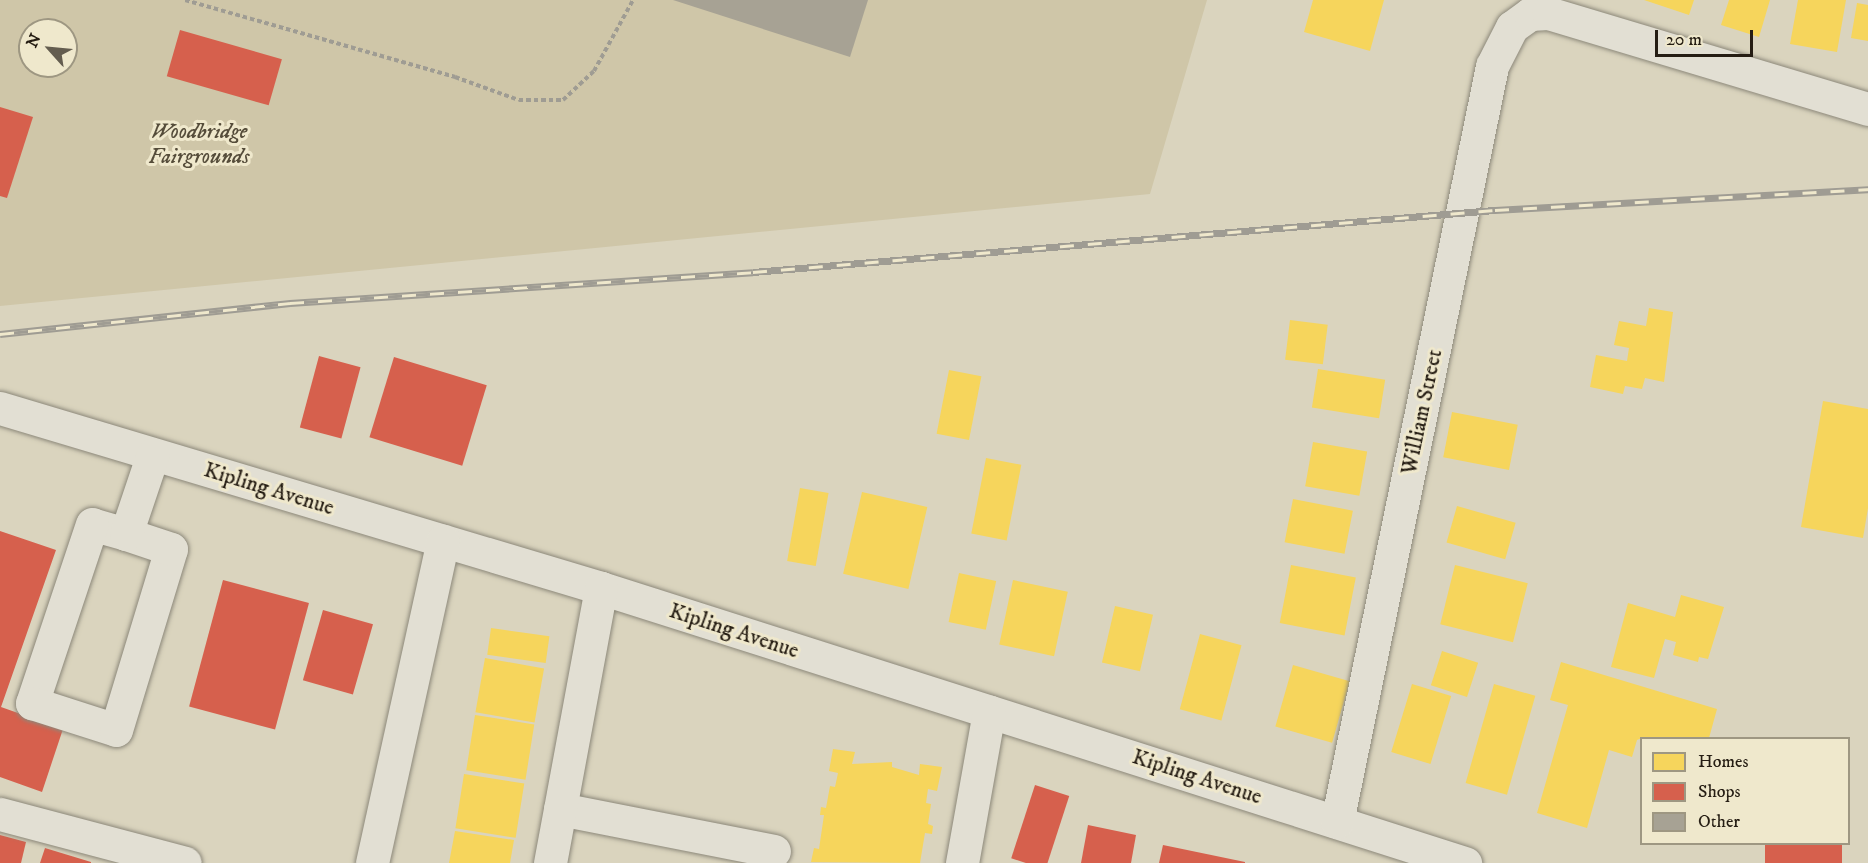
<!DOCTYPE html>
<html>
<head>
<meta charset="utf-8">
<style>
  body { margin:0 }
  #map { position:relative; width:1868px; height:863px; overflow:hidden; background:#dad4be; font-family:"IM FELL DW Pica",serif }
  div>[style] { position:absolute }
  .green>* { inset:0; background:#cfc6a8 }
  .homes>* { inset:0; background:#f6d55c; transform-origin:0 0 }
  .shops>* { inset:0; background:#d6604d; transform-origin:0 0 }
  .building>* { inset:0; background:#a7a294 }
  .path>* { height:4px; margin-top:-2px; transform-origin:0; background:repeating-linear-gradient(90deg,#9f9c93 0 4.5px,transparent 0 7.5px) }
  .roads { filter:drop-shadow(0 0 2px #8c887a) drop-shadow(0 0 2px #8c887a) }
  .minor>* { height:33px; margin:-16.5px; padding:0 16.5px; transform-origin:16.5px; border-radius:16.5px; background:#e2dfd3 }
  .rail>* { height:7px; margin-top:-3.5px; transform-origin:0; background:repeating-linear-gradient(90deg,#efe8cc 0 14px,#9f9c93 0 28px); box-sizing:border-box; border-block:2px solid #9f9c93 }
  span { translate:-50% -50%; white-space:nowrap; text-align:center; line-height:1.15; -webkit-text-stroke:6px #efe8cc; paint-order:stroke }
  .park-label { font-size:22px; color:#554c3a; font-style:italic }
  .street-label { font-size:22px; color:#251d13 }
  .legend { position:absolute; left:1640px; top:737px; width:210px; height:108px; box-sizing:border-box; background:#efe8cc; border:2px solid #9e9782; margin:0; padding:8px 10px; list-style:none; font-size:18px; color:#251d13 }
  .legend li { display:flex; align-items:center; gap:12px; height:30px }
  .legend b { width:30px; border:2px solid #9e9782 }
  .north { position:absolute; left:18px; top:18px; width:60px; height:60px; box-sizing:border-box; background:#efe8cc; border:2px solid #9e9782; border-radius:50%; rotate:297deg; font-size:16px; font-weight:700; line-height:24px; text-align:center; color:#251d13 }
  .north::after { content:''; display:block; margin:auto; width:21px; height:27px; background:#645d4f; clip-path:polygon(50% 0,100% 100%,50% 72%,0 100%) }
  .scale { position:absolute; left:1655px; top:30px; width:98px; height:27px; box-sizing:border-box; border:3px solid #251d13; border-top:0; padding-left:8px; font-size:18px; line-height:21px; white-space:nowrap; color:#251d13; -webkit-text-stroke:4px #efe8cc; paint-order:stroke }
</style>
</head>
<body>
<div id="map">
  <div class="green">
    <div style="clip-path:polygon(evenodd,0 0,1207px 0,1150px 194px,0 306px,0 0,30px 30px,66px 30px,66px 66px,30px 66px,30px 30px)"></div>
  </div>
  <div class="homes">
    <div style="clip-path:polygon(1313px 0,1384px 0,1370px 51px,1304px 32px)"></div>
    <div style="clip-path:polygon(1644px 0,1694px 0,1689px 15px)"></div>
    <div style="clip-path:polygon(1729px 0,1770px 0,1759px 37px,1721px 25px)"></div>
    <div style="clip-path:polygon(1798px 0,1846px 0,1837px 52px,1790px 44px)"></div>
    <div style="clip-path:polygon(1857px 3px,1868px 5px,1868px 41px,1851px 38px)"></div>
    <div style="clip-path:polygon(1649px 308px,1673px 312px,1664px 382px,1645px 378px,1642px 389px,1625px 386px,1623px 394px,1590px 387px,1596px 355px,1627px 361px,1629px 348px,1614px 345px,1619px 321px,1646px 326px)"></div>
    <div style="left:1290px;top:320px;width:38px;height:40px;rotate:7deg"></div>
    <div style="left:1318px;top:369px;width:68px;height:39px;rotate:9deg"></div>
    <div style="left:949px;top:370px;width:33px;height:65px;rotate:11deg"></div>
    <div style="clip-path:polygon(1823px 401px,1868px 409px,1868px 508px,1863px 538px,1801px 527px)"></div>
    <div style="left:1452px;top:412px;width:67px;height:46px;rotate:11deg"></div>
    <div style="left:1313px;top:442px;width:55px;height:45px;rotate:10deg"></div>
    <div style="left:986px;top:458px;width:36px;height:77px;rotate:11deg"></div>
    <div style="left:800px;top:488px;width:29px;height:74px;rotate:10deg"></div>
    <div style="left:862px;top:492px;width:67px;height:84px;rotate:13deg"></div>
    <div style="left:1293px;top:499px;width:61px;height:44px;rotate:11deg"></div>
    <div style="left:1457px;top:506px;width:61px;height:38px;rotate:16deg"></div>
    <div style="left:1291px;top:565px;width:66px;height:59px;rotate:11deg"></div>
    <div style="left:1455px;top:565px;width:75px;height:61px;rotate:14deg"></div>
    <div style="left:959px;top:573px;width:38px;height:50px;rotate:12deg"></div>
    <div style="left:1013px;top:580px;width:56px;height:66px;rotate:12deg"></div>
    <div style="clip-path:polygon(1681px 595px,1724px 607px,1708px 659px,1699px 657px,1698px 662px,1673px 655px,1676px 642px,1665px 639px,1654px 678px,1611px 667px,1628px 603px,1675px 617px)"></div>
    <div style="left:1115px;top:606px;width:39px;height:58px;rotate:13deg"></div>
    <div style="left:491px;top:628px;width:59px;height:27px;rotate:8deg"></div>
    <div style="left:1200px;top:634px;width:43px;height:78px;rotate:15deg"></div>
    <div style="left:1442px;top:651px;width:38px;height:36px;rotate:18deg"></div>
    <div style="left:485px;top:658px;width:60px;height:55px;rotate:10deg"></div>
    <div style="clip-path:polygon(1561px 662px,1717px 709px,1709px 738px,1642px 738px,1637px 740px,1632px 757px,1609px 750px,1587px 828px,1537px 813px,1568px 705px,1550px 700px)"></div>
    <div style="left:1293px;top:665px;width:59px;height:64px;rotate:16deg"></div>
    <div style="left:1412px;top:684px;width:41px;height:71px;rotate:17deg"></div>
    <div style="left:1494px;top:684px;width:43px;height:103px;rotate:16deg"></div>
    <div style="left:475px;top:715px;width:60px;height:56px;rotate:9deg"></div>
    <div style="clip-path:polygon(833px 749px,855px 752px,852px 764px,892px 762px,892px 767px,919px 775px,920px 764px,942px 767px,937px 791px,928px 789px,926px 803px,931px 804px,928px 824px,933px 826px,932px 834px,925px 833px,920px 863px,811px 862px,814px 848px,819px 849px,824px 815px,820px 815px,821px 807px,826px 808px,830px 786px,835px 787px,838px 773px,829px 771px)"></div>
    <div style="left:464px;top:774px;width:61px;height:55px;rotate:9deg"></div>
    <div style="clip-path:polygon(455px 831px,514px 840px,510px 863px,449px 863px)"></div>
  </div>
  <div class="shops">
    <div style="left:180px;top:30px;width:106px;height:48px;rotate:16deg"></div>
    <div style="clip-path:polygon(0 107px,33px 117px,7px 198px,0 196px)"></div>
    <div style="left:319px;top:356px;width:43px;height:74px;rotate:15deg"></div>
    <div style="left:394px;top:357px;width:97px;height:84px;rotate:17deg"></div>
    <div style="clip-path:polygon(0 531px,56px 550px,1px 707px,63px 729px,42px 792px,0 777px)"></div>
    <div style="left:223px;top:580px;width:89px;height:131px;rotate:15deg"></div>
    <div style="left:323px;top:610px;width:52px;height:73px;rotate:16deg"></div>
    <div style="left:1035px;top:785px;width:36px;height:77px;rotate:18deg"></div>
    <div style="clip-path:polygon(1088px 825px,1136px 835px,1131px 863px,1081px 863px)"></div>
    <div style="clip-path:polygon(0 835px,26px 842px,21px 863px,0 863px)"></div>
    <div style="left:1765px;top:844px;width:77px;height:19px"></div>
    <div style="clip-path:polygon(1163px 845px,1245px 862px,1245px 863px,1159px 863px)"></div>
    <div style="clip-path:polygon(45px 848px,91px 862px,91px 863px,40px 863px)"></div>
  </div>
  <div class="building">
    <div style="clip-path:polygon(673px 0,868px 0,850px 57px)"></div>
  </div>
  <div class="path">
    <div style="left:185px;top:0;width:281px;rotate:15.9deg"></div>
    <div style="left:455px;top:77px;width:68px;rotate:19.8deg"></div>
    <div style="left:519px;top:100px;width:44px"></div>
    <div style="left:563px;top:100px;width:42px;rotate:-43.1deg"></div>
    <div style="left:594px;top:71px;width:81px;rotate:-61.2deg"></div>
  </div>
  <div class="roads">
    <div class="minor">
      <div style="left:0;top:408px;width:627px;rotate:16.67deg"></div>
      <div style="left:601px;top:588px;width:907px;rotate:17.66deg"></div>
      <div style="left:126px;top:534px;width:35px;rotate:-164deg"></div>
      <div style="left:92px;top:524px;width:189px;rotate:108.5deg"></div>
      <div style="left:32px;top:703px;width:88px;rotate:17.8deg"></div>
      <div style="left:116px;top:730px;width:189px;rotate:-73.1deg"></div>
      <div style="left:171px;top:549px;width:47px;rotate:-161.6deg"></div>
      <div style="left:126px;top:534px;width:84px;rotate:-71.4deg"></div>
      <div style="left:560px;top:809px;width:218px;rotate:11.1deg"></div>
      <div style="left:0;top:814px;width:191px;rotate:14.8deg"></div>
      <div style="left:1337px;top:822px;width:772px;rotate:-78.41deg"></div>
      <div style="left:1492px;top:66px;width:44px;rotate:-62.9deg"></div>
      <div style="left:1512px;top:27px;width:22px;rotate:-36deg"></div>
      <div style="left:1530px;top:14px;width:18px;rotate:-3deg"></div>
      <div style="left:1548px;top:13px;width:334px;rotate:16.7deg"></div>
      <div style="left:372px;top:863px;width:330px;rotate:-77.6deg"></div>
      <div style="left:550px;top:863px;width:280px;rotate:-79.5deg"></div>
      <div style="left:962px;top:863px;width:154px;rotate:-79.9deg"></div>
    </div>
  </div>
  <div class="rail">
    <div style="left:0;top:334px;width:292px;rotate:-6.1deg"></div>
    <div style="left:290px;top:303px;width:464px;rotate:-3.8deg"></div>
    <div style="left:753px;top:272px;width:745px;rotate:-4.78deg"></div>
    <div style="left:1495px;top:210px;width:374px;rotate:-3.2deg"></div>
  </div>
  <div class="park-label">
    <span style="left:199px;top:144px">Woodbridge<br>Fairgrounds</span>
  </div>
  <div class="street-label">
    <span style="left:1422px;top:412px;rotate:-78deg">William Street</span>
    <span style="left:269px;top:489px;rotate:17deg">Kipling Avenue</span>
    <span style="left:734px;top:631px;rotate:18deg">Kipling Avenue</span>
    <span style="left:1197px;top:777px;rotate:18deg">Kipling Avenue</span>
  </div>
  <ul class="legend">
  <li><b style="height:16px;background:#f6d55c"></b>Homes</li>
  <li><b style="height:16px;background:#d6604d"></b>Shops</li>
  <li><b style="height:16px;background:#a7a294"></b>Other</li>
  </ul>
  <div class="north">N</div>
  <div class="scale">20 m</div>
</div>
</body>
</html>
